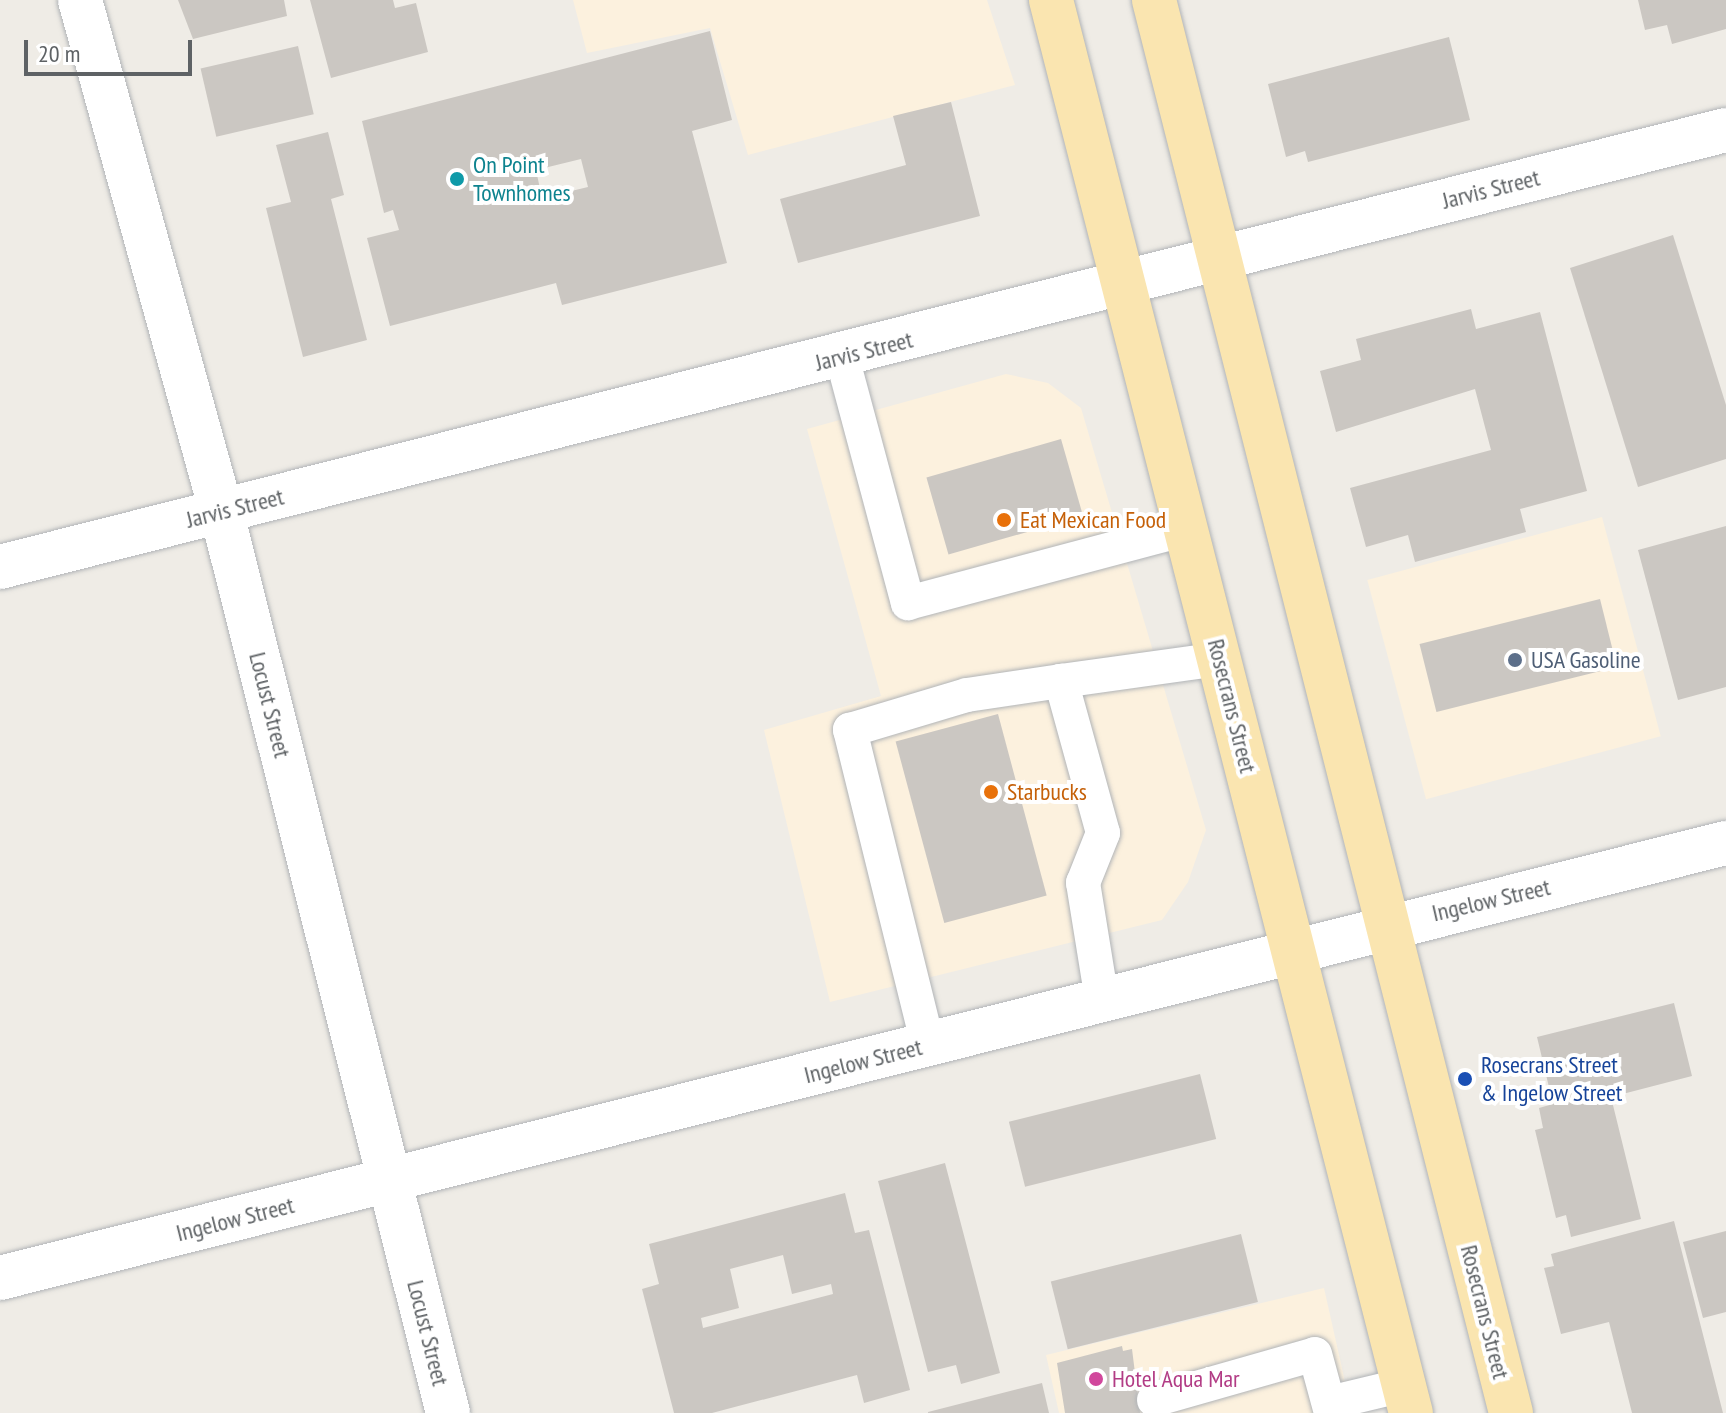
<!DOCTYPE html>
<html>
<head>
<meta charset="utf-8">
<style>
  body { margin:0 }
  #map { position:relative; width:1726px; height:1413px; overflow:hidden; background:#efece6; font-family:"PT Sans Narrow",sans-serif }
  div>[style] { position:absolute }
  .commercial>* { inset:0; background:#fcf1de; transform-origin:0 0 }
  .building>* { inset:0; background:#cbc7c2; transform-origin:0 0 }
  .roads { filter:drop-shadow(0 0 2px #b1b4b7) drop-shadow(0 0 2px #b1b4b7) }
  .service>* { height:34px; margin:-17px; padding:0 17px; transform-origin:17px; border-radius:17px; background:#fff }
  .minor>* { height:44px; margin:-22px; padding:0 22px; transform-origin:22px; border-radius:22px; background:#fff }
  .tertiary>* { height:44px; margin:-22px; padding:0 22px; transform-origin:22px; border-radius:22px; background:#fff }
  .primary>* { height:44px; margin:-22px; padding:0 22px; transform-origin:22px; border-radius:22px; background:#fae5b0 }
  .dots>* { width:22px; height:22px; translate:-50% -50%; box-sizing:border-box; border:4px solid #fff; border-radius:50% }
  span { translate:-50% -50%; white-space:nowrap; text-align:center; line-height:1.15; -webkit-text-stroke:8px #fff; paint-order:stroke }
  .culture-label { font-size:24px; color:#0d838f }
  .left { translate:0 -50%; text-align:left }
  .street-label { font-size:24px; color:#5e6265 }
  .food-label { font-size:24px; color:#c56008 }
  .service-label { font-size:24px; color:#4e5e75 }
  .transit-label { font-size:24px; color:#164399 }
  .hotel-label { font-size:24px; color:#b23c85 }
  .scale { position:absolute; left:24px; top:40px; width:168px; height:36px; box-sizing:border-box; border:4px solid #5e6265; border-top:0; padding-left:10px; font-size:24px; line-height:28px; white-space:nowrap; color:#5e6265; -webkit-text-stroke:6px #fff; paint-order:stroke }
</style>
</head>
<body>
<div id="map">
  <div class="commercial">
    <div style="clip-path:polygon(573px 0,987px 0,1015px 85px,748px 155px,710px 28px,587px 53px)"></div>
    <div style="clip-path:polygon(1006px 374px,1048px 383px,1081px 408px,1206px 830px,1188px 882px,1162px 920px,830px 1002px,764px 730px,881px 696px,807px 429px)"></div>
    <div style="left:1602px;top:517px;width:227px;height:243px;rotate:75deg"></div>
    <div style="clip-path:polygon(1324px 1288px,1352px 1413px,1059px 1413px,1046px 1355px)"></div>
  </div>
  <div class="building">
    <div style="clip-path:polygon(178px 0,284px 0,287px 16px,193px 39px)"></div>
    <div style="clip-path:polygon(310px 0,393px 0,395px 8px,416px 3px,428px 52px,331px 78px)"></div>
    <div style="clip-path:polygon(1638px 0,1726px 0,1726px 29px,1672px 44px,1667px 25px,1645px 30px)"></div>
    <div style="clip-path:polygon(evenodd,710px 31px,732px 120px,692px 131px,727px 263px,562px 305px,556px 283px,390px 326px,367px 238px,399px 230px,393px 210px,384px 213px,362px 121px,710px 31px,581px 159px,588px 187px,542px 198px,536px 170px,581px 159px)"></div>
    <div style="clip-path:polygon(1449px 37px,1470px 120px,1308px 162px,1305px 151px,1286px 157px,1268px 84px)"></div>
    <div style="left:298px;top:46px;width:70px;height:100px;rotate:77deg"></div>
    <div style="clip-path:polygon(951px 102px,980px 216px,798px 263px,780px 199px,906px 165px,893px 116px)"></div>
    <div style="clip-path:polygon(328px 132px,344px 195px,331px 199px,367px 340px,303px 357px,266px 208px,291px 202px,276px 145px)"></div>
    <div style="clip-path:polygon(1673px 235px,1726px 405px,1726px 459px,1638px 487px,1570px 268px)"></div>
    <div style="clip-path:polygon(1471px 309px,1476px 329px,1540px 312px,1587px 491px,1520px 509px,1526px 532px,1415px 562px,1408px 535px,1366px 547px,1350px 488px,1491px 450px,1475px 389px,1336px 432px,1320px 371px,1361px 360px,1356px 339px)"></div>
    <div style="left:1061px;top:439px;width:80px;height:140px;rotate:74deg"></div>
    <div style="clip-path:polygon(1726px 526px,1726px 687px,1678px 700px,1638px 550px)"></div>
    <div style="left:1600px;top:599px;width:70px;height:186px;rotate:76deg"></div>
    <div style="left:998px;top:714px;width:188px;height:106px;rotate:75deg"></div>
    <div style="clip-path:polygon(1674px 1003px,1692px 1076px,1611px 1097px,1641px 1219px,1571px 1237px,1566px 1215px,1556px 1218px,1535px 1130px,1543px 1128px,1539px 1108px,1553px 1104px,1537px 1037px)"></div>
    <div style="left:1200px;top:1074px;width:67px;height:197px;rotate:76deg"></div>
    <div style="clip-path:polygon(945px 1163px,1000px 1373px,961px 1384px,956px 1365px,928px 1372px,878px 1181px)"></div>
    <div style="clip-path:polygon(evenodd,845px 1193px,855px 1233px,869px 1230px,910px 1390px,864px 1403px,857px 1375px,712px 1413px,674px 1413px,642px 1289px,659px 1284px,649px 1244px,845px 1193px,783px 1255px,792px 1294px,831px 1284px,833px 1294px,703px 1328px,701px 1318px,739px 1308px,730px 1269px,783px 1255px)"></div>
    <div style="clip-path:polygon(1674px 1221px,1723px 1413px,1632px 1413px,1609px 1322px,1561px 1334px,1544px 1268px,1554px 1266px,1551px 1254px)"></div>
    <div style="clip-path:polygon(1726px 1231px,1726px 1312px,1703px 1318px,1683px 1242px)"></div>
    <div style="left:1241px;top:1234px;width:70px;height:196px;rotate:76deg"></div>
    <div style="clip-path:polygon(1122px 1346px,1123px 1351px,1132px 1349px,1140px 1413px,1065px 1413px,1057px 1363px)"></div>
    <div style="clip-path:polygon(1042px 1383px,1049px 1413px,928px 1413px,928px 1412px)"></div>
  </div>
  <div class="roads">
    <div class="service">
      <div style="left:842px;top:357px;width:255px;rotate:75deg"></div>
      <div style="left:908px;top:603px;width:288px;rotate:-14.9deg"></div>
      <div style="left:1102px;top:1000px;width:119px;rotate:-99.2deg"></div>
      <div style="left:1083px;top:883px;width:54px;rotate:-68.2deg"></div>
      <div style="left:1103px;top:833px;width:158px;rotate:-105.4deg"></div>
      <div style="left:1061px;top:681px;width:161px;rotate:-7.9deg"></div>
      <div style="left:928px;top:1045px;width:325px;rotate:-103.9deg"></div>
      <div style="left:850px;top:730px;width:122px;rotate:-16.7deg"></div>
      <div style="left:967px;top:695px;width:95px;rotate:-8.5deg"></div>
      <div style="left:1154px;top:1400px;width:167px;rotate:-15.9deg"></div>
      <div style="left:1315px;top:1354px;width:61px;rotate:74.8deg"></div>
      <div style="left:1329px;top:1403px;width:77px;rotate:-13.5deg"></div>
    </div>
    <div class="minor">
      <div style="left:0;top:567px;width:1780px;rotate:-14.21deg"></div>
      <div style="left:0;top:1278px;width:1780px;rotate:-14.15deg"></div>
    </div>
    <div class="tertiary">
      <div style="left:80px;top:0;width:529px;rotate:74.55deg"></div>
      <div style="left:221px;top:510px;width:931px;rotate:75.89deg"></div>
    </div>
    <div class="primary">
      <div style="left:1051px;top:0;width:1458px;rotate:75.71deg"></div>
      <div style="left:1154px;top:0;width:1457px;rotate:75.82deg"></div>
    </div>
  </div>
  <div class="dots">
    <div style="left:457px;top:179px;background:#0f9aa8"></div>
    <div style="left:1004px;top:520px;background:#e8710a"></div>
    <div style="left:1515px;top:660px;background:#5c6f8a"></div>
    <div style="left:991px;top:792px;background:#e8710a"></div>
    <div style="left:1465px;top:1079px;background:#1a4fb4"></div>
    <div style="left:1096px;top:1379px;background:#d1479c"></div>
  </div>
  <div class="culture-label">
    <span class="left" style="left:473px;top:179px">On Point<br>Townhomes</span>
  </div>
  <div class="street-label">
    <span style="left:1491px;top:189px;rotate:-14deg">Jarvis Street</span>
    <span style="left:864px;top:351px;rotate:-14deg">Jarvis Street</span>
    <span style="left:235px;top:508px;rotate:-14deg">Jarvis Street</span>
    <span style="left:270px;top:705px;rotate:76deg">Locust Street</span>
    <span style="left:1232px;top:706px;rotate:76deg">Rosecrans Street</span>
    <span style="left:1491px;top:900px;rotate:-13deg">Ingelow Street</span>
    <span style="left:863px;top:1061px;rotate:-14deg">Ingelow Street</span>
    <span style="left:235px;top:1219px;rotate:-14deg">Ingelow Street</span>
    <span style="left:1485px;top:1312px;rotate:76deg">Rosecrans Street</span>
    <span style="left:428px;top:1333px;rotate:76deg">Locust Street</span>
  </div>
  <div class="food-label">
    <span class="left" style="left:1020px;top:520px">Eat Mexican Food</span>
    <span class="left" style="left:1007px;top:792px">Starbucks</span>
  </div>
  <div class="service-label">
    <span class="left" style="left:1531px;top:660px">USA Gasoline</span>
  </div>
  <div class="transit-label">
    <span class="left" style="left:1481px;top:1079px">Rosecrans Street<br>&amp; Ingelow Street</span>
  </div>
  <div class="hotel-label">
    <span class="left" style="left:1112px;top:1379px">Hotel Aqua Mar</span>
  </div>
  <div class="scale">20 m</div>
</div>
</body>
</html>
